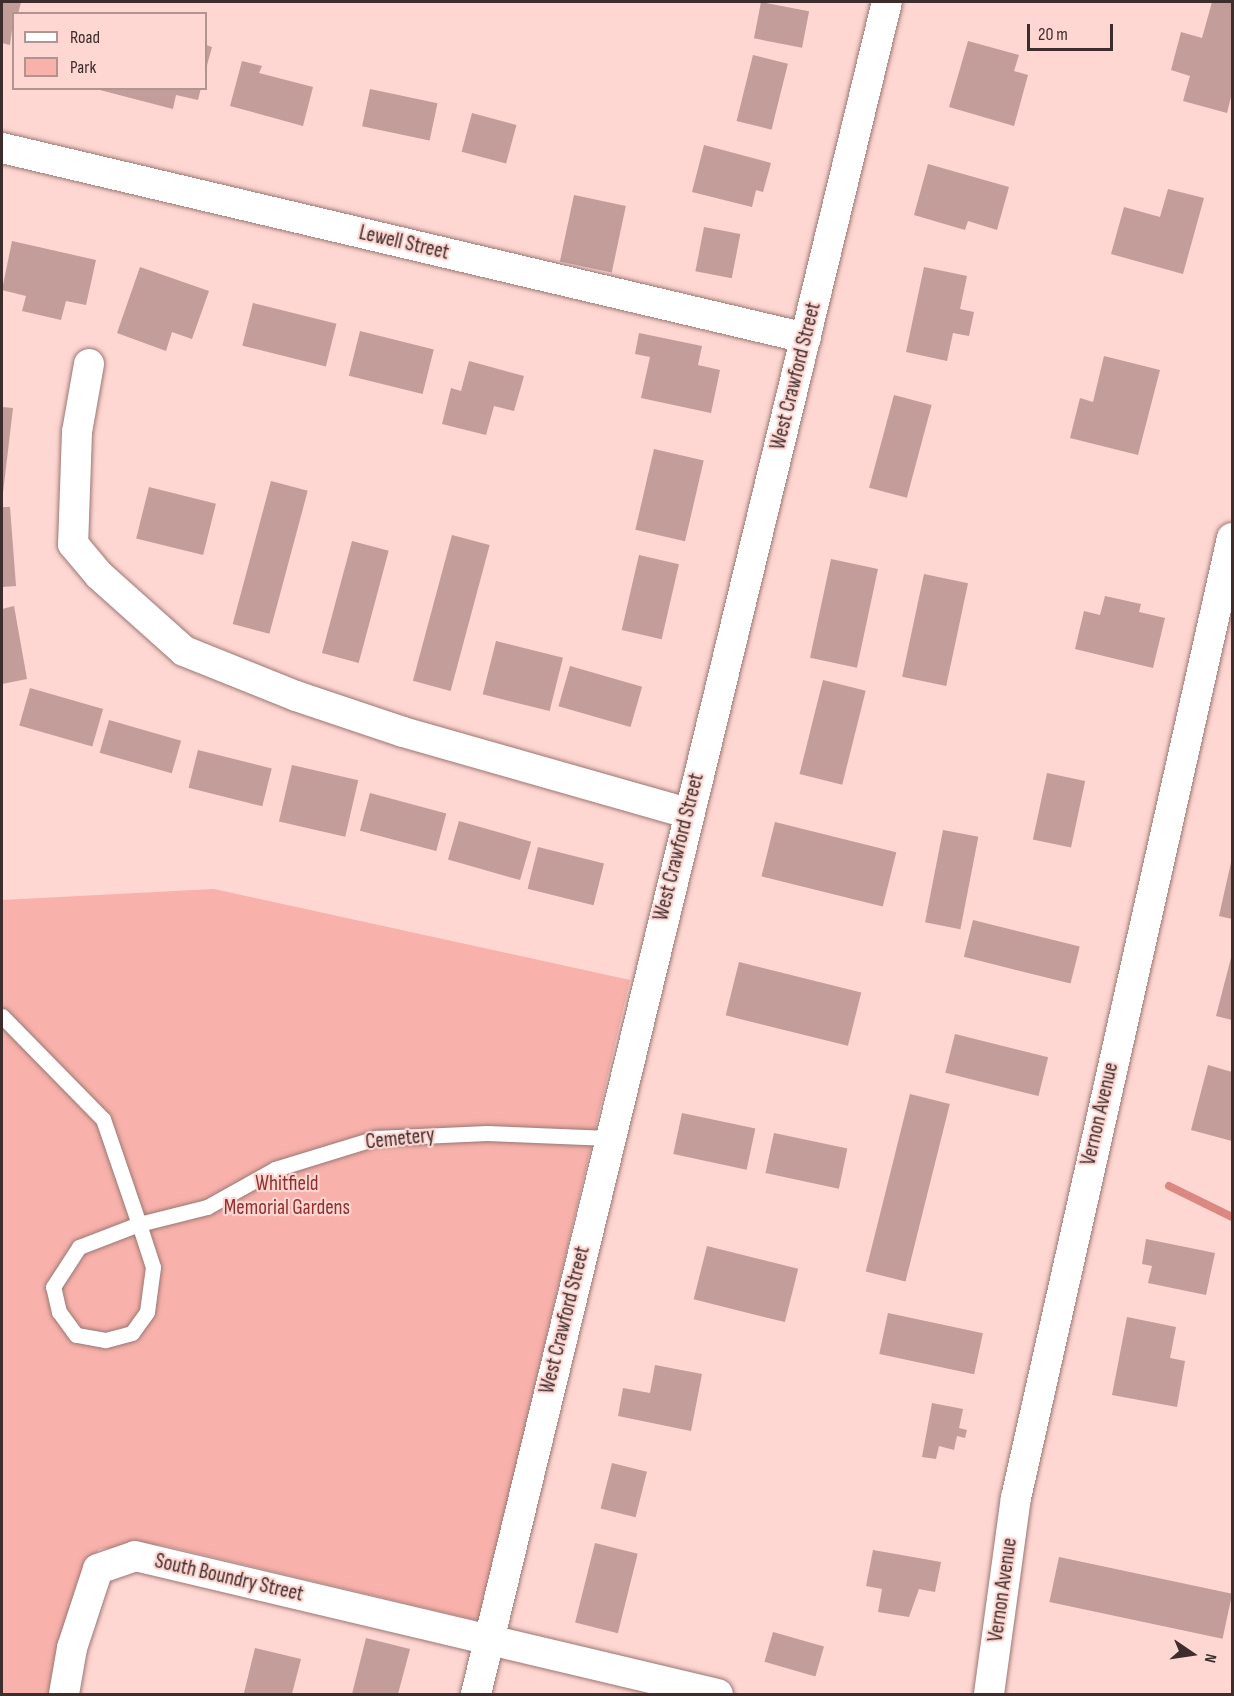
<!DOCTYPE html>
<html>
<head>
<meta charset="utf-8">
<style>
  body { margin:0 }
  #map { position:relative; width:1234px; height:1696px; overflow:hidden; background:#fed6d2; font-family:"Sofia Sans Condensed",sans-serif }
  div>[style] { position:absolute }
  .green>* { inset:0; background:#f8b1ab }
  .stream>* { height:8px; margin:-4px; padding:0 4px; transform-origin:4px; border-radius:4px; background:#da8881 }
  .building>* { inset:0; background:#c29d99; transform-origin:0 0 }
  .roads { filter:drop-shadow(0 0 2px #9b7774) drop-shadow(0 0 2px #9b7774) }
  .lane>* { height:15px; margin:-7.5px; padding:0 7.5px; transform-origin:7.5px; border-radius:7.5px; background:#fff }
  .street>* { height:30px; margin:-15px; padding:0 15px; transform-origin:15px; border-radius:15px; background:#fff }
  span { translate:-50% -50%; white-space:nowrap; text-align:center; line-height:1.15; -webkit-text-stroke:4.5px #fed6d2; paint-order:stroke }
  .street-label { font-size:21px; color:#3d2e2d }
  .park-label { font-size:21px; color:#902f2e }
  .frame { position:absolute; inset:0; border:3px solid #3d2e2d; pointer-events:none }
  .legend { position:absolute; left:12px; top:12px; width:195px; height:78px; box-sizing:border-box; background:#fed6d2; border:2px solid #b19390; margin:0; padding:8px 10px; list-style:none; font-size:18px; color:#3d2e2d }
  .legend li { display:flex; align-items:center; gap:12px; height:30px }
  .legend b { width:30px; border:2px solid #b19390 }
  .north { position:absolute; left:1162px; top:1624px; width:60px; height:60px; -webkit-text-stroke:4px #fed6d2; paint-order:stroke; rotate:103deg; font-size:16px; font-weight:700; line-height:24px; text-align:center; color:#3d2e2d }
  .north::after { content:''; display:block; margin:auto; width:21px; height:27px; background:#3d2e2d; clip-path:polygon(50% 0,100% 100%,50% 72%,0 100%) }
  .scale { position:absolute; left:1027px; top:24px; width:86px; height:27px; box-sizing:border-box; border:3px solid #3d2e2d; border-top:0; padding-left:8px; font-size:18px; line-height:21px; white-space:nowrap; color:#3d2e2d; -webkit-text-stroke:4px #fed6d2; paint-order:stroke }
</style>
</head>
<body>
<div id="map">
  <div class="green">
    <div style="clip-path:polygon(214px 889px,630px 980px,480px 1621px,162px 1545px,99px 1549px,77px 1582px,49px 1694px,2px 1694px,2px 900px)"></div>
  </div>
  <div class="stream">
    <div style="left:1169px;top:1186px;width:70px;rotate:26.2deg"></div>
  </div>
  <div class="building">
    <div style="clip-path:polygon(2px 2px,21px 2px,18px 14px,14px 14px,10px 45px,2px 43px)"></div>
    <div style="left:761px;top:2px;width:49px;height:37px;rotate:11deg"></div>
    <div style="clip-path:polygon(1212px 2px,1232px 2px,1232px 93px,1227px 113px,1183px 101px,1190px 76px,1171px 70px,1181px 32px,1202px 38px)"></div>
    <div style="clip-path:polygon(968px 41px,1019px 55px,1014px 71px,1028px 75px,1014px 126px,949px 107px)"></div>
    <div style="clip-path:polygon(206px 45px,212px 47px,206px 69px)"></div>
    <div style="left:753px;top:55px;width:36px;height:68px;rotate:14deg"></div>
    <div style="clip-path:polygon(242px 61px,262px 66px,259px 73px,313px 87px,303px 126px,230px 106px)"></div>
    <div style="clip-path:polygon(201px 88px,198px 100px,176px 95px,173px 109px,96px 89px)"></div>
    <div style="left:370px;top:89px;width:69px;height:38px;rotate:12deg"></div>
    <div style="left:472px;top:113px;width:46px;height:40px;rotate:15deg"></div>
    <div style="clip-path:polygon(704px 145px,771px 163px,763px 192px,756px 190px,752px 207px,692px 192px)"></div>
    <div style="clip-path:polygon(928px 164px,1009px 187px,997px 230px,968px 221px,965px 230px,914px 215px)"></div>
    <div style="clip-path:polygon(1168px 189px,1204px 198px,1183px 274px,1111px 254px,1124px 207px,1160px 217px)"></div>
    <div style="left:574px;top:195px;width:53px;height:68px;rotate:12deg"></div>
    <div style="left:704px;top:227px;width:37px;height:45px;rotate:11deg"></div>
    <div style="clip-path:polygon(12px 241px,96px 260px,86px 305px,66px 301px,61px 320px,22px 311px,26px 296px,2px 290px)"></div>
    <div style="clip-path:polygon(140px 267px,209px 291px,192px 339px,172px 332px,166px 351px,117px 333px)"></div>
    <div style="clip-path:polygon(924px 267px,967px 276px,960px 309px,974px 312px,969px 336px,953px 333px,947px 361px,906px 352px)"></div>
    <div style="left:253px;top:303px;width:86px;height:44px;rotate:14deg"></div>
    <div style="left:360px;top:331px;width:76px;height:46px;rotate:14deg"></div>
    <div style="clip-path:polygon(639px 333px,702px 346px,698px 365px,720px 370px,711px 413px,641px 398px,650px 357px,635px 354px)"></div>
    <div style="clip-path:polygon(1104px 356px,1160px 370px,1138px 455px,1070px 438px,1080px 398px,1093px 402px)"></div>
    <div style="clip-path:polygon(469px 361px,524px 376px,514px 411px,494px 406px,486px 435px,442px 424px,451px 388px,461px 391px)"></div>
    <div style="left:894px;top:395px;width:39px;height:96px;rotate:15deg"></div>
    <div style="clip-path:polygon(2px 407px,13px 408px,3px 493px,2px 493px)"></div>
    <div style="left:654px;top:449px;width:51px;height:83px;rotate:13deg"></div>
    <div style="left:271px;top:481px;width:38px;height:148px;rotate:15deg"></div>
    <div style="left:149px;top:487px;width:69px;height:53px;rotate:14deg"></div>
    <div style="clip-path:polygon(2px 507px,10px 507px,16px 586px,2px 587px)"></div>
    <div style="left:452px;top:535px;width:39px;height:151px;rotate:15deg"></div>
    <div style="left:352px;top:541px;width:38px;height:116px;rotate:15deg"></div>
    <div style="left:639px;top:555px;width:41px;height:77px;rotate:13deg"></div>
    <div style="left:831px;top:559px;width:48px;height:101px;rotate:12deg"></div>
    <div style="left:924px;top:574px;width:45px;height:105px;rotate:12deg"></div>
    <div style="clip-path:polygon(1105px 596px,1141px 604px,1139px 612px,1165px 618px,1153px 668px,1075px 649px,1084px 611px,1100px 615px)"></div>
    <div style="clip-path:polygon(14px 606px,27px 679px,2px 684px,2px 609px)"></div>
    <div style="left:496px;top:641px;width:69px;height:55px;rotate:14deg"></div>
    <div style="left:570px;top:666px;width:75px;height:42px;rotate:16deg"></div>
    <div style="left:823px;top:680px;width:44px;height:97px;rotate:14deg"></div>
    <div style="left:30px;top:688px;width:76px;height:39px;rotate:16deg"></div>
    <div style="left:109px;top:720px;width:75px;height:34px;rotate:16deg"></div>
    <div style="left:198px;top:750px;width:76px;height:39px;rotate:14deg"></div>
    <div style="left:292px;top:765px;width:68px;height:58px;rotate:13deg"></div>
    <div style="left:1047px;top:773px;width:39px;height:68px;rotate:12deg"></div>
    <div style="left:370px;top:793px;width:79px;height:39px;rotate:15deg"></div>
    <div style="left:459px;top:821px;width:75px;height:40px;rotate:16deg"></div>
    <div style="left:775px;top:822px;width:125px;height:56px;rotate:14deg"></div>
    <div style="left:943px;top:830px;width:36px;height:94px;rotate:11deg"></div>
    <div style="left:538px;top:847px;width:68px;height:43px;rotate:14deg"></div>
    <div style="clip-path:polygon(1232px 858px,1232px 919px,1219px 916px)"></div>
    <div style="left:973px;top:920px;width:110px;height:38px;rotate:14deg"></div>
    <div style="clip-path:polygon(1232px 954px,1232px 1020px,1216px 1016px)"></div>
    <div style="left:739px;top:962px;width:126px;height:55px;rotate:14deg"></div>
    <div style="left:955px;top:1034px;width:96px;height:40px;rotate:14deg"></div>
    <div style="clip-path:polygon(1208px 1065px,1232px 1072px,1232px 1141px,1191px 1130px)"></div>
    <div style="left:910px;top:1094px;width:41px;height:183px;rotate:14deg"></div>
    <div style="left:682px;top:1113px;width:75px;height:42px;rotate:12deg"></div>
    <div style="left:774px;top:1133px;width:75px;height:41px;rotate:12deg"></div>
    <div style="clip-path:polygon(1146px 1239px,1215px 1253px,1206px 1295px,1148px 1283px,1152px 1266px,1142px 1264px)"></div>
    <div style="left:707px;top:1246px;width:94px;height:55px;rotate:14deg"></div>
    <div style="left:888px;top:1313px;width:97px;height:42px;rotate:12deg"></div>
    <div style="clip-path:polygon(1127px 1317px,1176px 1327px,1170px 1358px,1185px 1361px,1177px 1407px,1112px 1395px)"></div>
    <div style="clip-path:polygon(655px 1365px,702px 1374px,691px 1431px,618px 1416px,623px 1388px,650px 1393px)"></div>
    <div style="clip-path:polygon(932px 1403px,963px 1409px,959px 1428px,967px 1430px,965px 1438px,957px 1436px,954px 1450px,939px 1446px,936px 1459px,922px 1457px)"></div>
    <div style="left:612px;top:1463px;width:36px;height:47px;rotate:14deg"></div>
    <div style="left:595px;top:1543px;width:44px;height:82px;rotate:14deg"></div>
    <div style="clip-path:polygon(873px 1550px,941px 1562px,935px 1592px,919px 1589px,909px 1617px,878px 1612px,882px 1589px,866px 1586px)"></div>
    <div style="left:1059px;top:1557px;width:177px;height:46px;rotate:12deg"></div>
    <div style="left:773px;top:1632px;width:53px;height:31px;rotate:16deg"></div>
    <div style="clip-path:polygon(366px 1638px,410px 1649px,398px 1694px,352px 1694px)"></div>
    <div style="clip-path:polygon(255px 1648px,301px 1659px,292px 1694px,244px 1693px)"></div>
  </div>
  <div class="roads">
    <div class="lane">
      <div style="left:2px;top:1016px;width:144px;rotate:45.6deg"></div>
      <div style="left:103px;top:1119px;width:111px;rotate:71.1deg"></div>
      <div style="left:139px;top:1224px;width:70px;rotate:-14deg"></div>
      <div style="left:207px;top:1207px;width:78px;rotate:-29.2deg"></div>
      <div style="left:275px;top:1169px;width:106px;rotate:-17.1deg"></div>
      <div style="left:376px;top:1138px;width:111px;rotate:-2.6deg"></div>
      <div style="left:487px;top:1133px;width:122px;rotate:2.3deg"></div>
      <div style="left:139px;top:1224px;width:45px;rotate:72deg"></div>
      <div style="left:153px;top:1267px;width:45px;rotate:97.6deg"></div>
      <div style="left:147px;top:1312px;width:26px;rotate:126deg"></div>
      <div style="left:132px;top:1333px;width:28px;rotate:165deg"></div>
      <div style="left:105px;top:1340px;width:29px;rotate:-170deg"></div>
      <div style="left:76px;top:1335px;width:29px;rotate:-126deg"></div>
      <div style="left:59px;top:1312px;width:26px;rotate:-103deg"></div>
      <div style="left:53px;top:1287px;width:48px;rotate:-57deg"></div>
      <div style="left:79px;top:1247px;width:64px;rotate:-21deg"></div>
    </div>
    <div class="street">
      <div style="left:2px;top:148px;width:826px;rotate:13.3deg"></div>
      <div style="left:89px;top:364px;width:69px;rotate:100deg"></div>
      <div style="left:77px;top:432px;width:112px;rotate:92deg"></div>
      <div style="left:73px;top:544px;width:40px;rotate:50deg"></div>
      <div style="left:99px;top:575px;width:114px;rotate:41.8deg"></div>
      <div style="left:184px;top:651px;width:121px;rotate:21.9deg"></div>
      <div style="left:296px;top:696px;width:113px;rotate:18.6deg"></div>
      <div style="left:403px;top:732px;width:296px;rotate:15.9deg"></div>
      <div style="left:64px;top:1694px;width:47px;rotate:-80.1deg"></div>
      <div style="left:72px;top:1648px;width:83px;rotate:-71.8deg"></div>
      <div style="left:98px;top:1569px;width:39px;rotate:-19deg"></div>
      <div style="left:135px;top:1556px;width:599px;rotate:13.32deg"></div>
      <div style="left:476px;top:1694px;width:1741px;rotate:-76.35deg"></div>
      <div style="left:989px;top:1694px;width:198px;rotate:-82.2deg"></div>
      <div style="left:1016px;top:1498px;width:984px;rotate:-77.32deg"></div>
    </div>
  </div>
  <div class="street-label">
    <span style="left:404px;top:243px;rotate:13deg">Lewell Street</span>
    <span style="left:796px;top:376px;rotate:-76deg">West Crawford Street</span>
    <span style="left:679px;top:847px;rotate:-76deg">West Crawford Street</span>
    <span style="left:1100px;top:1114px;rotate:-77deg">Vernon Avenue</span>
    <span style="left:400px;top:1139px;rotate:-6deg">Cemetery</span>
    <span style="left:565px;top:1320px;rotate:-76deg">West Crawford Street</span>
    <span style="left:229px;top:1578px;rotate:13deg">South Boundry Street</span>
    <span style="left:1003px;top:1590px;rotate:-82deg">Vernon Avenue</span>
  </div>
  <div class="park-label">
    <span style="left:287px;top:1196px">Whitfield<br>Memorial Gardens</span>
  </div>
  <div class="frame"></div>
  <ul class="legend">
  <li><b style="height:8px;background:#fff"></b>Road</li>
  <li><b style="height:16px;background:#f8b1ab"></b>Park</li>
  </ul>
  <div class="north">N</div>
  <div class="scale">20 m</div>
</div>
</body>
</html>
